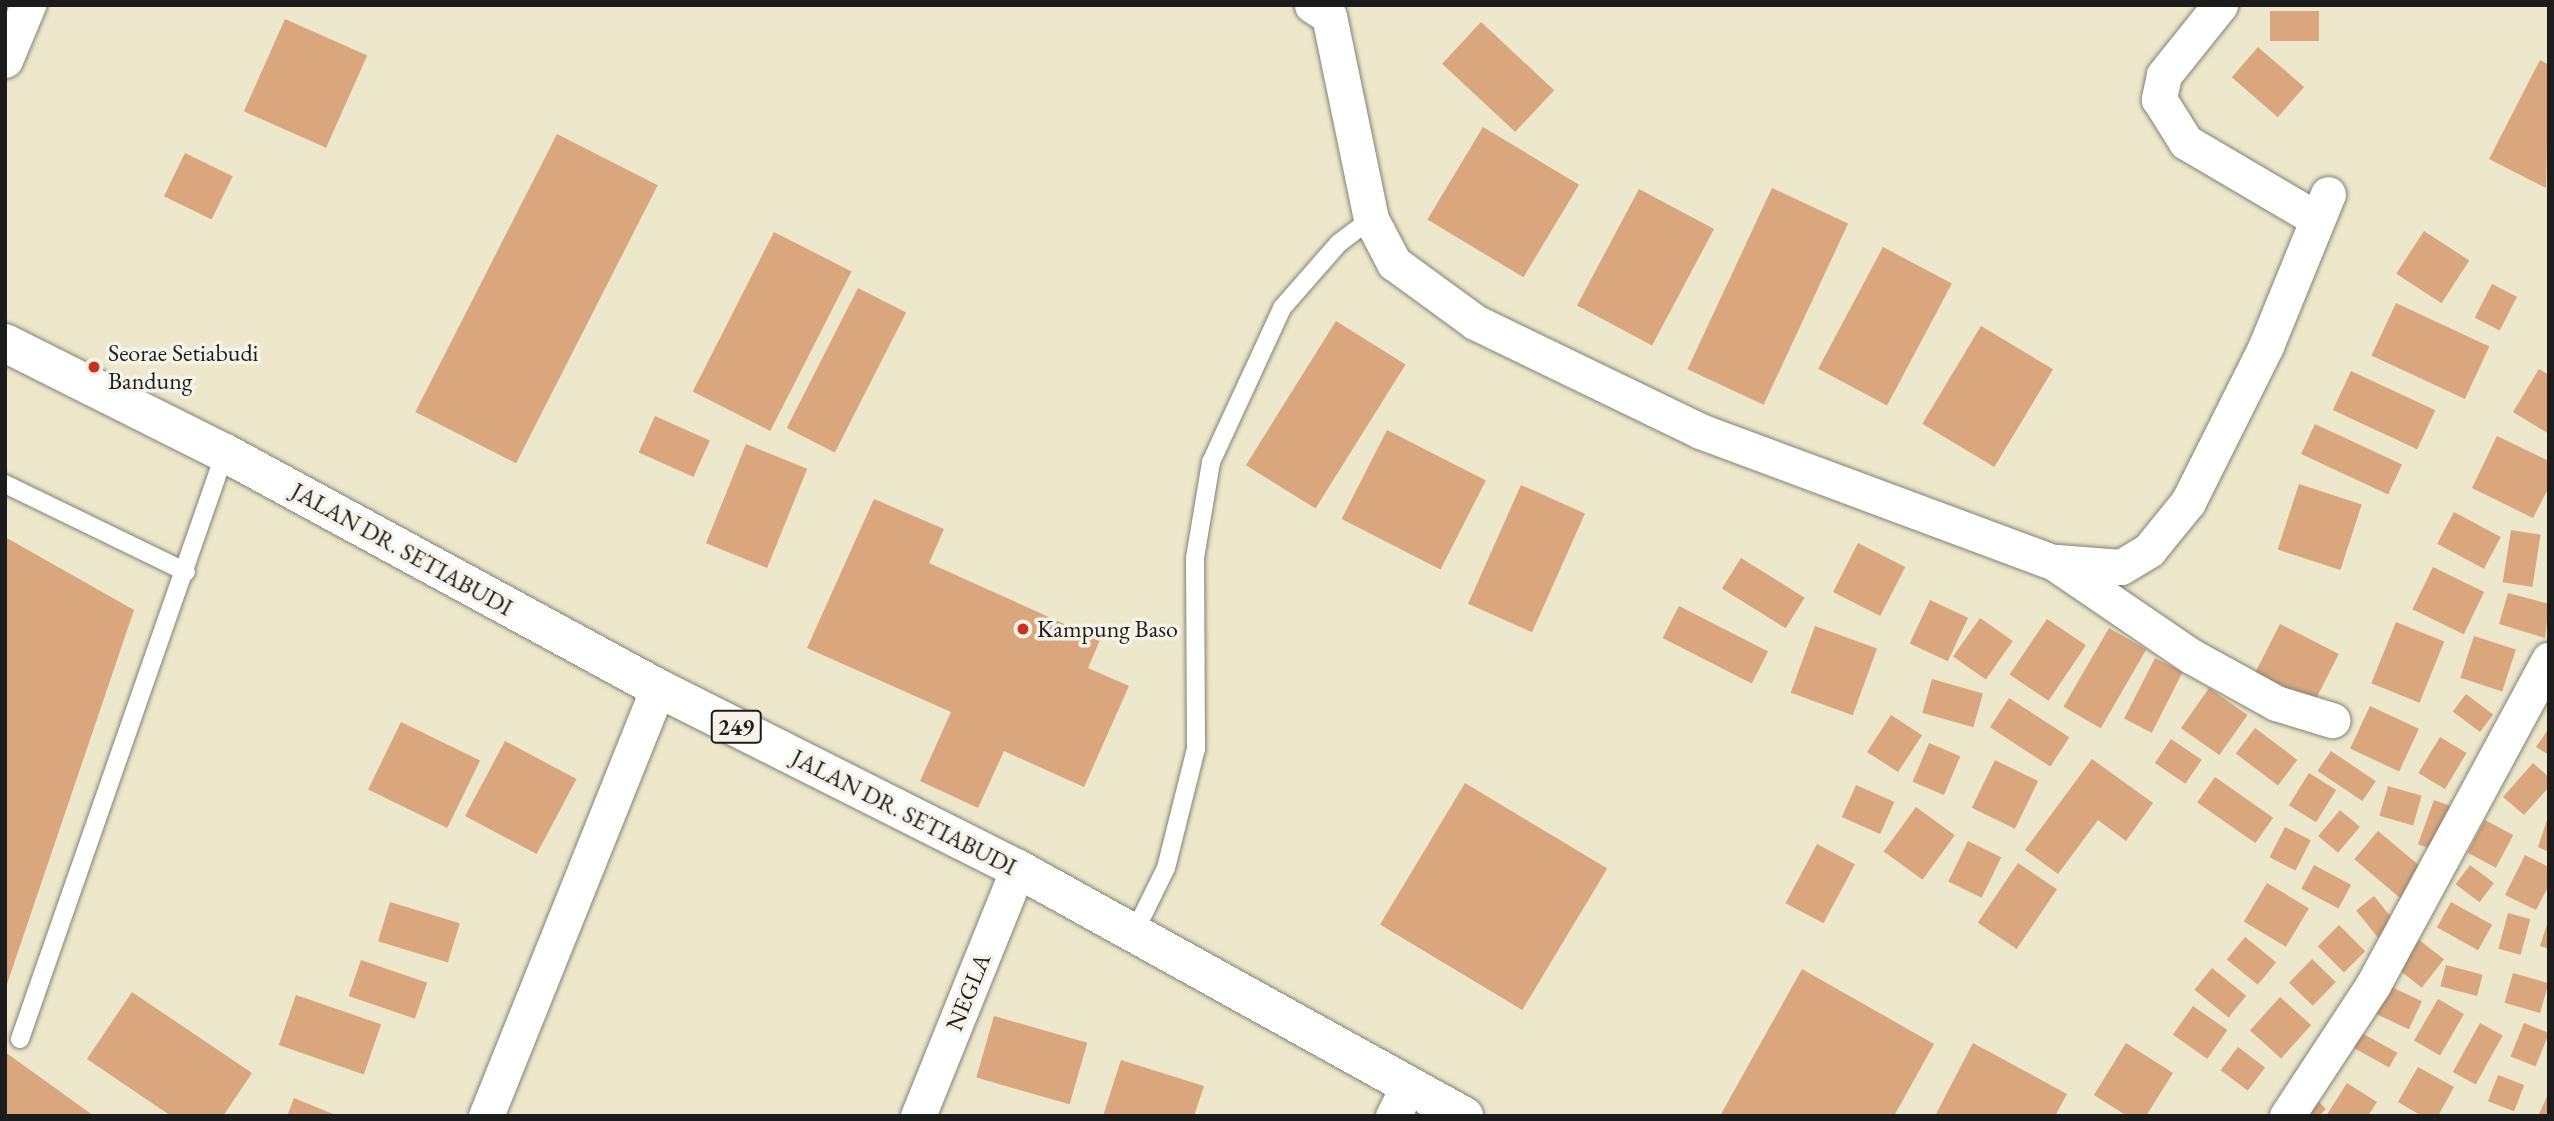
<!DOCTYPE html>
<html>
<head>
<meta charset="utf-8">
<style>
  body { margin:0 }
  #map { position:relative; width:2554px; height:1121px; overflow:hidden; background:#ede7cb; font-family:"EB Garamond",serif }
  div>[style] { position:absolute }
  .building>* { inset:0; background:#daa67e; transform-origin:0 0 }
  .roads { filter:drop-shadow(0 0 2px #848274) drop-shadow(0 0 2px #848274) }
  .service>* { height:18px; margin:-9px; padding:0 9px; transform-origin:9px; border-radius:9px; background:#fff }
  .minor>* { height:35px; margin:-17.5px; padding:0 17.5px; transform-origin:17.5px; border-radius:17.5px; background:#fff }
  .primary>* { height:38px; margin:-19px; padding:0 19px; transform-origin:19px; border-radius:19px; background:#fff }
  .dots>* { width:19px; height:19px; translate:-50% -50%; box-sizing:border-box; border:4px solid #f7f3e8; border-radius:50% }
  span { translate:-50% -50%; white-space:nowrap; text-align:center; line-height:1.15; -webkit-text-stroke:7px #f7f3e8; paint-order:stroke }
  .shield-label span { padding:2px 5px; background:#f7f3e8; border:2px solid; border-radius:5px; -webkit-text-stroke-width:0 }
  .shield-label { font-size:23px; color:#1c1c1c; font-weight:700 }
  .poi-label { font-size:24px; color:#1c1c1c }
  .left { translate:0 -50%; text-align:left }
  .street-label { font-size:24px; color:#1c1c1c }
  .frame { position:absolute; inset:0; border:7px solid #1c1c1c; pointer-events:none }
</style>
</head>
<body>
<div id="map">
  <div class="building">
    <div style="left:2319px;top:11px;width:30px;height:49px;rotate:90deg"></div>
    <div style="left:285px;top:19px;width:90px;height:101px;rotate:24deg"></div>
    <div style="left:1481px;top:22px;width:100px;height:57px;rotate:43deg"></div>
    <div style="left:2258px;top:47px;width:61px;height:40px;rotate:41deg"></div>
    <div style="clip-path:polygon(2540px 60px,2549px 65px,2546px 188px,2489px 159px)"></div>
    <div style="left:1483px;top:127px;width:112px;height:108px;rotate:31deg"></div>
    <div style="left:557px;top:134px;width:113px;height:312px;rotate:27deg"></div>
    <div style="left:185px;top:153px;width:53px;height:48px;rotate:26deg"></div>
    <div style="left:1772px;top:188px;width:84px;height:200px;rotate:25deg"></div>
    <div style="left:1639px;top:189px;width:85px;height:132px;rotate:28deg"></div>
    <div style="left:2424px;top:231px;width:54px;height:51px;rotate:33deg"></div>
    <div style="left:774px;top:232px;width:87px;height:179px;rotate:27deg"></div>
    <div style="left:1883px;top:247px;width:78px;height:138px;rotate:28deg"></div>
    <div style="left:2492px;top:284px;width:28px;height:38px;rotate:27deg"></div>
    <div style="left:858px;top:288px;width:54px;height:157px;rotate:27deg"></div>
    <div style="left:2396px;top:303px;width:103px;height:58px;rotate:25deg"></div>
    <div style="left:1336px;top:321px;width:82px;height:170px;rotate:32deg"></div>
    <div style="left:1981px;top:326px;width:84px;height:114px;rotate:31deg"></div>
    <div style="clip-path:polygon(2539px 369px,2549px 375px,2549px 434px,2513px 412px)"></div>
    <div style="left:2351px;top:371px;width:93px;height:43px;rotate:25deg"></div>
    <div style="left:655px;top:416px;width:60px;height:40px;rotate:24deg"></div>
    <div style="left:2315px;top:424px;width:96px;height:33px;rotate:25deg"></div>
    <div style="left:1387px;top:430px;width:111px;height:100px;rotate:27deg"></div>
    <div style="clip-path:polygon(2497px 436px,2549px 461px,2549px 487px,2533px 518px,2472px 488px)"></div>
    <div style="left:746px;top:444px;width:66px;height:107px;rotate:22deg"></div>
    <div style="left:2299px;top:484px;width:66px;height:69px;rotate:18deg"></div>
    <div style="left:1521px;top:485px;width:70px;height:130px;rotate:24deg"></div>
    <div style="clip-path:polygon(874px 499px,944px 529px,929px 563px,1100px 640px,1088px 668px,1129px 686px,1084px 787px,1004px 751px,978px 808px,920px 781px,951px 712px,807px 648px)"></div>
    <div style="left:2454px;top:512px;width:53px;height:36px;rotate:28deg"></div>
    <div style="left:2511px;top:530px;width:30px;height:53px;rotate:9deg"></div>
    <div style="clip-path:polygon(5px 537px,134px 610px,6px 987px,5px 987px)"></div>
    <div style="left:1858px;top:543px;width:53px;height:55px;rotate:27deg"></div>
    <div style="left:1741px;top:558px;width:75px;height:36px;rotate:32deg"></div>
    <div style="left:2433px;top:567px;width:57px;height:47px;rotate:26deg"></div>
    <div style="clip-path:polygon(2508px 593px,2549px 604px,2545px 638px,2499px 624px)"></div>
    <div style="left:1930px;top:600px;width:42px;height:48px;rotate:25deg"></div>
    <div style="left:1679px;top:606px;width:100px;height:36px;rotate:27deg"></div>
    <div style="left:1980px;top:618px;width:40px;height:47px;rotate:35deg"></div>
    <div style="left:2047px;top:619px;width:47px;height:67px;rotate:34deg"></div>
    <div style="left:2396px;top:622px;width:52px;height:66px;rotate:22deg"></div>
    <div style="left:2280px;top:624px;width:66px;height:58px;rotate:27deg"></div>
    <div style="left:1815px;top:626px;width:66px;height:71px;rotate:20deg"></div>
    <div style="left:2109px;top:628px;width:43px;height:91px;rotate:30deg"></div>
    <div style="left:2474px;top:636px;width:44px;height:44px;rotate:18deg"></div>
    <div style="left:2155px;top:658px;width:31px;height:68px;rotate:27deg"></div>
    <div style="left:1932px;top:679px;width:53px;height:35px;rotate:16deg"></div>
    <div style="left:2209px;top:688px;width:47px;height:49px;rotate:35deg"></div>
    <div style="left:2466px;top:694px;width:34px;height:22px;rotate:37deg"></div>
    <div style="left:2009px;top:698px;width:72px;height:35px;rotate:33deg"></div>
    <div style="left:2370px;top:706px;width:54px;height:47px;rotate:25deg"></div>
    <div style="left:1891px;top:715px;width:37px;height:44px;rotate:33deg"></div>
    <div style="left:401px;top:722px;width:88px;height:75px;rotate:26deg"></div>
    <div style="left:2255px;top:728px;width:53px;height:32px;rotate:37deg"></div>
    <div style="clip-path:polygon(2549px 728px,2549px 755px,2536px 747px)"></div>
    <div style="left:2440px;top:737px;width:31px;height:42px;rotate:31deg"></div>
    <div style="left:2171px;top:739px;width:37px;height:29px;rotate:34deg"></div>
    <div style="left:505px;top:741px;width:81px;height:85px;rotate:28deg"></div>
    <div style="left:1929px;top:743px;width:34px;height:42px;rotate:23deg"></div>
    <div style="left:2331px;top:751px;width:54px;height:24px;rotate:34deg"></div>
    <div style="clip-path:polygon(2092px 759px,2153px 803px,2126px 841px,2098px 820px,2058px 874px,2025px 850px)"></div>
    <div style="left:1995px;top:760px;width:48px;height:53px;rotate:26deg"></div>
    <div style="clip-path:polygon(2533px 763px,2549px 777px,2549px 787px,2524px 815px,2503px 797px)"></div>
    <div style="left:2309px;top:773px;width:32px;height:38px;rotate:32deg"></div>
    <div style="left:2215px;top:777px;width:71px;height:31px;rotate:35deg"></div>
    <div style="left:1465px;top:783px;width:166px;height:165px;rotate:31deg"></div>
    <div style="left:1856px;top:785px;width:42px;height:35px;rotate:24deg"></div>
    <div style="left:2388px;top:786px;width:35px;height:31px;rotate:16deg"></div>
    <div style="left:2434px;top:800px;width:23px;height:47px;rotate:20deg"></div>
    <div style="left:1916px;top:807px;width:48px;height:55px;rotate:36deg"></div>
    <div style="left:2340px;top:810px;width:26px;height:34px;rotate:40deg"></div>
    <div style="clip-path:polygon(2548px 817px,2549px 817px,2549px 852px,2538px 847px)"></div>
    <div style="left:2485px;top:820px;width:32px;height:37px;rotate:28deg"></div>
    <div style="left:2285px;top:827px;width:29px;height:34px;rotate:27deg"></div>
    <div style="left:2378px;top:831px;width:60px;height:37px;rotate:40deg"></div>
    <div style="left:1968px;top:841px;width:37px;height:45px;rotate:26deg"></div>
    <div style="left:1817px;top:844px;width:43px;height:67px;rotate:28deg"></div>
    <div style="clip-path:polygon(2525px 855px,2549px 867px,2549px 885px,2536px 910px,2505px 895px)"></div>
    <div style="left:2018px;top:863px;width:47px;height:72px;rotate:34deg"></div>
    <div style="left:2314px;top:865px;width:42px;height:27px;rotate:28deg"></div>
    <div style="left:2470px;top:865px;width:30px;height:24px;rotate:37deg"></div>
    <div style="left:2267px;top:883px;width:49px;height:45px;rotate:31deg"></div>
    <div style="left:2374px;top:896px;width:35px;height:23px;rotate:51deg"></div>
    <div style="left:390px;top:902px;width:73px;height:41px;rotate:17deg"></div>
    <div style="left:2451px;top:902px;width:47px;height:29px;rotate:29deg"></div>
    <div style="left:2508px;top:913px;width:23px;height:37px;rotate:15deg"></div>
    <div style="clip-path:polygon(2549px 918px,2549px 949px,2540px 946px)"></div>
    <div style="left:2339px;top:925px;width:37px;height:30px;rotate:45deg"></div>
    <div style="left:2245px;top:937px;width:40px;height:29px;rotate:39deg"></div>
    <div style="left:2418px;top:939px;width:33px;height:36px;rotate:38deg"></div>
    <div style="left:2312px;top:959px;width:33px;height:33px;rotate:44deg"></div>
    <div style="left:361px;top:960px;width:70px;height:38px;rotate:19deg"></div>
    <div style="left:2446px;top:965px;width:38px;height:22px;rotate:15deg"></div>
    <div style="left:2212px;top:968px;width:44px;height:28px;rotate:39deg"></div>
    <div style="clip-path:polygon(1802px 969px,1934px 1044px,1894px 1116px,1720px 1116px)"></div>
    <div style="left:2513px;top:973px;width:37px;height:31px;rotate:16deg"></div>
    <div style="left:2383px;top:983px;width:43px;height:31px;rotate:25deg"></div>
    <div style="clip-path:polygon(132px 992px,252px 1073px,223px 1116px,171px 1116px,87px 1059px)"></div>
    <div style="left:296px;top:995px;width:90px;height:53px;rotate:19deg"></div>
    <div style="left:2280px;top:997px;width:42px;height:45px;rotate:42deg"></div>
    <div style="left:2438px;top:999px;width:30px;height:48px;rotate:30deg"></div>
    <div style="left:2193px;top:1006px;width:42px;height:35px;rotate:35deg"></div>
    <div style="left:994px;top:1016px;width:97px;height:64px;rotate:16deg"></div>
    <div style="left:2480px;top:1023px;width:26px;height:56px;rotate:29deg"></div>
    <div style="left:2524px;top:1023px;width:27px;height:36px;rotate:22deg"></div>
    <div style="left:2351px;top:1027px;width:53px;height:17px;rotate:29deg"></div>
    <div style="clip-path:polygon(1973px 1043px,2067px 1094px,2055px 1116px,1935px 1116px)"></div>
    <div style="clip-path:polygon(2126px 1043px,2173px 1073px,2146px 1116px,2127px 1116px,2094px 1095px)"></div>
    <div style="left:2238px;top:1047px;width:34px;height:29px;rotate:37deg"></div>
    <div style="clip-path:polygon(5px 1052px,94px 1116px,5px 1116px)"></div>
    <div style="clip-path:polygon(1121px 1060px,1204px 1086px,1194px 1116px,1103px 1116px)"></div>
    <div style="clip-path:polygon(2418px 1067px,2454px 1087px,2438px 1116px,2422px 1116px,2398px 1102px)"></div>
    <div style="left:2498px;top:1075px;width:28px;height:28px;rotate:21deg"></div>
    <div style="clip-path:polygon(2347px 1083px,2377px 1102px,2368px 1116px,2326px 1116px)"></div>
    <div style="clip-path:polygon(2306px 1089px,2326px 1109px,2319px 1116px,2280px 1116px)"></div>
    <div style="clip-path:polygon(2549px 1092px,2549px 1116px,2538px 1116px)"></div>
    <div style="clip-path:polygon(294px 1098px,338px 1116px,287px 1116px)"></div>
  </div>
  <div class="roads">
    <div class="service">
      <div style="left:5px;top:484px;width:201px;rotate:25.9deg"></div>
      <div style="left:1134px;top:933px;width:72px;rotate:-63.8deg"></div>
      <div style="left:1166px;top:868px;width:123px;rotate:-75.9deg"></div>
      <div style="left:1196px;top:749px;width:191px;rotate:-90.3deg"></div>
      <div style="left:1195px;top:558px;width:97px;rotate:-80.5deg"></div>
      <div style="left:1211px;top:462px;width:170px;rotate:-65.2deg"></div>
      <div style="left:1282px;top:308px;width:86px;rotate:-48.8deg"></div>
      <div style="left:1339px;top:243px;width:40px;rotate:-37deg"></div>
      <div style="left:20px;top:1039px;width:621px;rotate:-70.72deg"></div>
    </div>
    <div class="minor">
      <div style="left:1312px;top:5px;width:20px;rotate:33deg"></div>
      <div style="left:1329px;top:16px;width:207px;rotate:78.3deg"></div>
      <div style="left:1371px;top:219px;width:50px;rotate:62.4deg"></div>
      <div style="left:1394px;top:263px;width:100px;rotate:36.1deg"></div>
      <div style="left:1475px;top:322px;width:250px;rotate:25.8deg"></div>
      <div style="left:1700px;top:431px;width:377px;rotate:20.4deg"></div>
      <div style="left:2053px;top:562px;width:167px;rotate:34.3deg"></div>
      <div style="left:2191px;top:656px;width:97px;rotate:28.9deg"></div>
      <div style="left:2276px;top:703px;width:59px;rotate:16.9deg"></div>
      <div style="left:2220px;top:5px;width:90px;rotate:128.7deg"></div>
      <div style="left:2164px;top:75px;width:25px;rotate:102deg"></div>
      <div style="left:2159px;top:99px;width:51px;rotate:57.9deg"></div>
      <div style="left:2186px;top:142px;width:150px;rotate:30.5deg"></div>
      <div style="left:5px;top:60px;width:60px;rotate:-67.3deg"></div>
      <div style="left:2057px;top:562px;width:64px;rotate:4.5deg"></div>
      <div style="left:2121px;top:567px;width:33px;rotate:-31deg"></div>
      <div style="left:2149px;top:550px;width:62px;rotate:-50.9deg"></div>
      <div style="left:2188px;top:502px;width:174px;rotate:-63.4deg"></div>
      <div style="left:2266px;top:346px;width:164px;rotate:-67.8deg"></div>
      <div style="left:486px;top:1116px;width:461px;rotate:-68.1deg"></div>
      <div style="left:918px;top:1116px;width:266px;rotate:-68deg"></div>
      <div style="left:1393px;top:1116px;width:35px;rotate:-63deg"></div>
      <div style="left:2287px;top:1116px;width:157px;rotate:-56.7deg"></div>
      <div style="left:2373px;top:985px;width:370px;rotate:-61.6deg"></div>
    </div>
    <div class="primary">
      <div style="left:5px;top:343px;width:246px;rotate:26.6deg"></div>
      <div style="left:225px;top:453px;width:493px;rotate:28.5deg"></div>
      <div style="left:658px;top:688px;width:403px;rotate:26.7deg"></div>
      <div style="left:1018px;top:869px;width:510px;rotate:28.98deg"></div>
    </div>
  </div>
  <div class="dots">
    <div style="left:94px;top:367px;background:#c8321e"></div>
    <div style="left:1023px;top:629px;background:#c8321e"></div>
  </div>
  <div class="shield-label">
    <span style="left:736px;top:727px">249</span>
  </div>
  <div class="poi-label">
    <span class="left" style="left:108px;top:367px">Seorae Setiabudi<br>Bandung</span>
    <span class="left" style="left:1037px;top:629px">Kampung Baso</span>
  </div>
  <div class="street-label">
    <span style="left:402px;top:549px;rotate:29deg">JALAN DR. SETIABUDI</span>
    <span style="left:904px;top:812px;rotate:27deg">JALAN DR. SETIABUDI</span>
    <span style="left:968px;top:992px;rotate:-68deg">NEGLA</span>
  </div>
  <div class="frame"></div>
</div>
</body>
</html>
